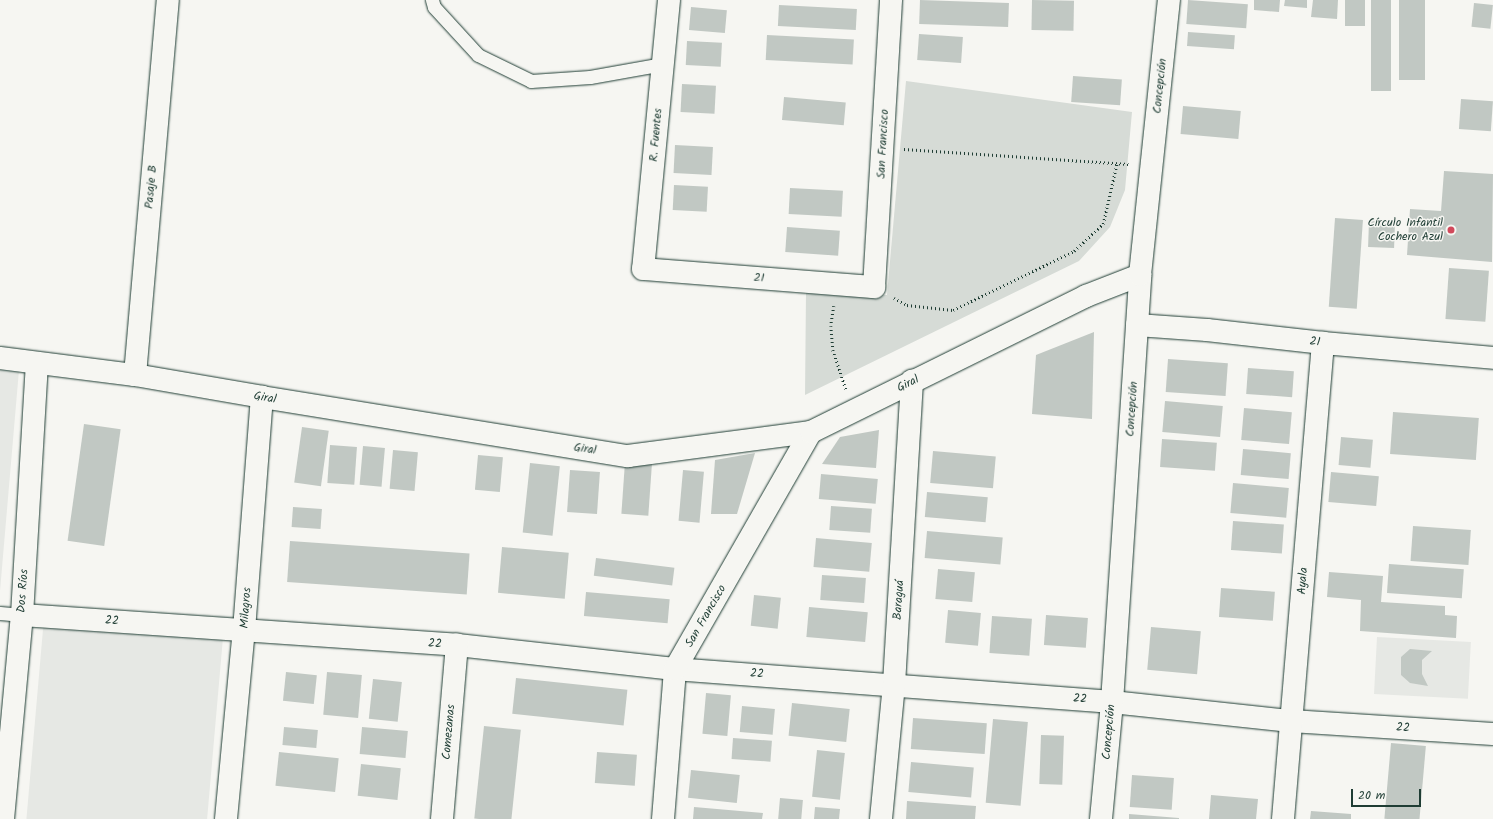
<!DOCTYPE html>
<html>
<head>
<meta charset="utf-8">
<style>
  body { margin:0 }
  #map { position:relative; width:1493px; height:819px; overflow:hidden; background:#f6f6f2; font-family:Kalam,sans-serif }
  div>[style] { position:absolute }
  .built>* { inset:0; background:#e6e8e4; transform-origin:0 0 }
  .green>* { inset:0; background:#d6dbd6 }
  .building>* { inset:0; background:#c1c8c3; transform-origin:0 0 }
  .path>* { height:2.5px; margin-top:-1.25px; transform-origin:0; background:repeating-linear-gradient(90deg,#1f3d34 0 1px,transparent 0 4px) }
  .roads { filter:drop-shadow(0 0 1px #1f3d34) drop-shadow(0 0 1px #1f3d34) }
  .lane>* { height:13px; margin:-6.5px; padding:0 6.5px; transform-origin:6.5px; border-radius:6.5px; background:#f6f6f2 }
  .street>* { height:22px; margin:-11px; padding:0 11px; transform-origin:11px; border-radius:11px; background:#f6f6f2 }
  .secondary>* { height:22px; margin:-11px; padding:0 11px; transform-origin:11px; border-radius:11px; background:#f6f6f2 }
  .dots>* { width:11px; height:11px; translate:-50% -50%; box-sizing:border-box; border:2px solid #f6f6f2; border-radius:50% }
  span { translate:-50% -50%; white-space:nowrap; text-align:center; line-height:1.15; -webkit-text-stroke:3px #f6f6f2; paint-order:stroke }
  .street-label { font-size:12px; color:#1f3d34 }
  .poi-label { font-size:12px; color:#1f3d34 }
  .right { translate:-100% -50%; text-align:right }
  .scale { position:absolute; left:1351px; top:789px; width:70px; height:18px; box-sizing:border-box; border:2px solid #1f3d34; border-top:0; padding-left:5px; font-size:12px; line-height:14px; white-space:nowrap; color:#1f3d34; -webkit-text-stroke:3px #f6f6f2; paint-order:stroke }
</style>
</head>
<body>
<div id="map">
  <div class="built">
    <div style="clip-path:polygon(0 367px,19px 370px,0 591px)"></div>
    <div style="left:44px;top:618px;width:180px;height:202px;rotate:5deg"></div>
    <div style="left:1377px;top:637px;width:94px;height:57px;rotate:3deg"></div>
  </div>
  <div class="green">
    <div style="clip-path:polygon(906px 81px,1132px 112px,1125px 190px,1110px 227px,1079px 261px,805px 395px,806px 292px,887px 295px)"></div>
  </div>
  <div class="building">
    <div style="left:920px;top:0;width:89px;height:24px;rotate:2deg"></div>
    <div style="left:1032px;top:0;width:42px;height:30px;rotate:1deg"></div>
    <div style="left:1188px;top:0;width:60px;height:24px;rotate:4deg"></div>
    <div style="clip-path:polygon(1254px 0,1280px 0,1279px 12px,1254px 10px)"></div>
    <div style="clip-path:polygon(1285px 0,1307px 0,1307px 8px,1284px 6px)"></div>
    <div style="clip-path:polygon(1313px 0,1338px 0,1337px 19px,1311px 17px)"></div>
    <div style="left:1345px;top:0;width:20px;height:26px"></div>
    <div style="left:1371px;top:0;width:20px;height:91px"></div>
    <div style="left:1399px;top:0;width:26px;height:80px"></div>
    <div style="left:1474px;top:3px;width:19px;height:24px;rotate:6deg"></div>
    <div style="left:779px;top:5px;width:78px;height:21px;rotate:3deg"></div>
    <div style="left:691px;top:7px;width:36px;height:23px;rotate:5deg"></div>
    <div style="left:1188px;top:32px;width:47px;height:14px;rotate:4deg"></div>
    <div style="left:919px;top:34px;width:44px;height:26px;rotate:4deg"></div>
    <div style="left:767px;top:35px;width:87px;height:25px;rotate:3deg"></div>
    <div style="left:687px;top:41px;width:35px;height:24px;rotate:3deg"></div>
    <div style="left:1073px;top:76px;width:49px;height:26px;rotate:4deg"></div>
    <div style="left:682px;top:84px;width:34px;height:28px;rotate:3deg"></div>
    <div style="left:784px;top:97px;width:62px;height:23px;rotate:5deg"></div>
    <div style="left:1461px;top:99px;width:32px;height:30px;rotate:4deg"></div>
    <div style="left:1183px;top:106px;width:58px;height:28px;rotate:5deg"></div>
    <div style="left:675px;top:145px;width:38px;height:28px;rotate:3deg"></div>
    <div style="clip-path:polygon(1444px 171px,1493px 174px,1492px 262px,1407px 255px,1410px 209px,1441px 211px)"></div>
    <div style="left:674px;top:185px;width:34px;height:25px;rotate:3deg"></div>
    <div style="left:790px;top:188px;width:53px;height:26px;rotate:3deg"></div>
    <div style="left:1335px;top:218px;width:28px;height:89px;rotate:4deg"></div>
    <div style="left:1369px;top:221px;width:26px;height:26px;rotate:2deg"></div>
    <div style="left:787px;top:227px;width:53px;height:25px;rotate:4deg"></div>
    <div style="left:1449px;top:268px;width:40px;height:51px;rotate:4deg"></div>
    <div style="clip-path:polygon(1094px 332px,1092px 419px,1032px 414px,1036px 355px)"></div>
    <div style="left:1168px;top:359px;width:60px;height:33px;rotate:4deg"></div>
    <div style="left:1248px;top:368px;width:46px;height:26px;rotate:4deg"></div>
    <div style="left:1165px;top:401px;width:58px;height:31px;rotate:5deg"></div>
    <div style="left:1244px;top:408px;width:48px;height:32px;rotate:5deg"></div>
    <div style="left:1393px;top:412px;width:86px;height:42px;rotate:4deg"></div>
    <div style="left:84px;top:424px;width:37px;height:118px;rotate:8deg"></div>
    <div style="left:302px;top:427px;width:27px;height:56px;rotate:8deg"></div>
    <div style="clip-path:polygon(879px 430px,876px 468px,822px 464px,840px 437px)"></div>
    <div style="left:1341px;top:437px;width:32px;height:28px;rotate:5deg"></div>
    <div style="left:1162px;top:439px;width:55px;height:28px;rotate:4deg"></div>
    <div style="left:330px;top:445px;width:27px;height:38px;rotate:4deg"></div>
    <div style="left:363px;top:446px;width:22px;height:39px;rotate:5deg"></div>
    <div style="left:1243px;top:449px;width:48px;height:26px;rotate:5deg"></div>
    <div style="left:393px;top:450px;width:25px;height:39px;rotate:5deg"></div>
    <div style="left:933px;top:451px;width:63px;height:32px;rotate:5deg"></div>
    <div style="clip-path:polygon(755px 453px,737px 514px,711px 514px,715px 460px)"></div>
    <div style="left:478px;top:455px;width:25px;height:35px;rotate:5deg"></div>
    <div style="left:625px;top:462px;width:27px;height:52px;rotate:4deg"></div>
    <div style="left:530px;top:463px;width:30px;height:70px;rotate:6deg"></div>
    <div style="left:570px;top:470px;width:30px;height:42px;rotate:4deg"></div>
    <div style="left:683px;top:470px;width:21px;height:51px;rotate:5deg"></div>
    <div style="left:1331px;top:472px;width:48px;height:30px;rotate:5deg"></div>
    <div style="left:821px;top:474px;width:57px;height:25px;rotate:5deg"></div>
    <div style="left:1233px;top:483px;width:56px;height:30px;rotate:5deg"></div>
    <div style="left:927px;top:492px;width:61px;height:25px;rotate:5deg"></div>
    <div style="left:831px;top:506px;width:41px;height:24px;rotate:4deg"></div>
    <div style="left:293px;top:507px;width:29px;height:20px;rotate:4deg"></div>
    <div style="left:1233px;top:521px;width:51px;height:29px;rotate:4deg"></div>
    <div style="left:1413px;top:526px;width:58px;height:35px;rotate:4deg"></div>
    <div style="left:927px;top:531px;width:76px;height:27px;rotate:5deg"></div>
    <div style="left:816px;top:538px;width:56px;height:29px;rotate:5deg"></div>
    <div style="left:290px;top:541px;width:180px;height:41px;rotate:4deg"></div>
    <div style="left:502px;top:547px;width:67px;height:46px;rotate:5deg"></div>
    <div style="left:596px;top:558px;width:79px;height:18px;rotate:7deg"></div>
    <div style="left:1389px;top:564px;width:75px;height:29px;rotate:4deg"></div>
    <div style="left:938px;top:569px;width:37px;height:30px;rotate:5deg"></div>
    <div style="clip-path:polygon(1329px 572px,1383px 576px,1381px 602px,1445px 606px,1445px 615px,1457px 616px,1456px 638px,1360px 631px,1361px 600px,1327px 597px)"></div>
    <div style="left:822px;top:575px;width:44px;height:25px;rotate:4deg"></div>
    <div style="left:1221px;top:588px;width:54px;height:29px;rotate:4deg"></div>
    <div style="left:586px;top:592px;width:84px;height:24px;rotate:5deg"></div>
    <div style="left:754px;top:595px;width:27px;height:31px;rotate:6deg"></div>
    <div style="left:809px;top:607px;width:59px;height:30px;rotate:5deg"></div>
    <div style="left:948px;top:610px;width:33px;height:33px;rotate:5deg"></div>
    <div style="left:1046px;top:615px;width:42px;height:30px;rotate:4deg"></div>
    <div style="left:992px;top:616px;width:40px;height:37px;rotate:4deg"></div>
    <div style="left:1151px;top:627px;width:50px;height:43px;rotate:5deg"></div>
    <div style="clip-path:polygon(1410px 649px,1432px 651px,1422px 660px,1422px 674px,1428px 686px,1410px 683px,1401px 675px,1401px 657px)"></div>
    <div style="left:286px;top:672px;width:31px;height:29px;rotate:6deg"></div>
    <div style="left:327px;top:672px;width:35px;height:43px;rotate:5deg"></div>
    <div style="left:516px;top:678px;width:112px;height:36px;rotate:6deg"></div>
    <div style="left:373px;top:679px;width:29px;height:40px;rotate:6deg"></div>
    <div style="left:706px;top:693px;width:25px;height:41px;rotate:5deg"></div>
    <div style="left:792px;top:703px;width:58px;height:33px;rotate:6deg"></div>
    <div style="left:742px;top:706px;width:33px;height:26px;rotate:5deg"></div>
    <div style="left:913px;top:718px;width:74px;height:31px;rotate:4deg"></div>
    <div style="left:993px;top:719px;width:35px;height:84px;rotate:5deg"></div>
    <div style="left:484px;top:726px;width:37px;height:93px;rotate:6deg"></div>
    <div style="left:284px;top:727px;width:34px;height:18px;rotate:5deg"></div>
    <div style="left:362px;top:727px;width:46px;height:27px;rotate:5deg"></div>
    <div style="left:1041px;top:735px;width:23px;height:49px;rotate:2deg"></div>
    <div style="left:733px;top:738px;width:39px;height:21px;rotate:4deg"></div>
    <div style="left:1391px;top:743px;width:35px;height:76px;rotate:5deg"></div>
    <div style="left:817px;top:750px;width:28px;height:47px;rotate:6deg"></div>
    <div style="left:279px;top:752px;width:60px;height:34px;rotate:6deg"></div>
    <div style="left:597px;top:752px;width:40px;height:31px;rotate:4deg"></div>
    <div style="left:911px;top:762px;width:63px;height:30px;rotate:5deg"></div>
    <div style="left:361px;top:764px;width:40px;height:32px;rotate:6deg"></div>
    <div style="left:691px;top:770px;width:49px;height:28px;rotate:6deg"></div>
    <div style="left:1132px;top:775px;width:42px;height:32px;rotate:4deg"></div>
    <div style="clip-path:polygon(1211px 795px,1258px 799px,1256px 819px,1209px 819px)"></div>
    <div style="left:780px;top:798px;width:23px;height:21px;rotate:5deg"></div>
    <div style="clip-path:polygon(907px 801px,976px 806px,975px 819px,906px 819px)"></div>
    <div style="clip-path:polygon(694px 807px,763px 813px,762px 819px,693px 819px)"></div>
    <div style="clip-path:polygon(815px 807px,840px 809px,839px 819px,814px 819px)"></div>
    <div style="clip-path:polygon(1311px 811px,1351px 814px,1351px 819px,1310px 819px)"></div>
    <div style="clip-path:polygon(1129px 814px,1179px 818px,1179px 819px,1129px 819px)"></div>
  </div>
  <div class="path">
    <div style="left:904px;top:149px;width:225px;rotate:3.8deg"></div>
    <div style="left:894px;top:298px;width:15px;rotate:28deg"></div>
    <div style="left:907px;top:305px;width:46px;rotate:6.2deg"></div>
    <div style="left:953px;top:310px;width:135px;rotate:-26deg"></div>
    <div style="left:1074px;top:251px;width:40px;rotate:-43deg"></div>
    <div style="left:1103px;top:224px;width:63px;rotate:-77.1deg"></div>
    <div style="left:834px;top:306px;width:20px;rotate:99deg"></div>
    <div style="left:831px;top:326px;width:24px;rotate:85deg"></div>
    <div style="left:833px;top:350px;width:41px;rotate:71.6deg"></div>
  </div>
  <div class="roads">
    <div class="lane">
      <div style="left:432px;top:0;width:7px;rotate:74deg"></div>
      <div style="left:434px;top:7px;width:65px;rotate:47.5deg"></div>
      <div style="left:478px;top:55px;width:59px;rotate:26.1deg"></div>
      <div style="left:531px;top:81px;width:59px;rotate:-3.9deg"></div>
      <div style="left:590px;top:77px;width:74px;rotate:-10.1deg"></div>
      <div style="left:0;top:613px;width:22px;rotate:5deg"></div>
    </div>
    <div class="street">
      <div style="left:669px;top:0;width:270px;rotate:95.5deg"></div>
      <div style="left:643px;top:269px;width:232px;rotate:4.5deg"></div>
      <div style="left:874px;top:287px;width:288px;rotate:-86.6deg"></div>
      <div style="left:135px;top:375px;width:376px;rotate:-85deg"></div>
      <div style="left:22px;top:615px;width:436px;rotate:3.9deg"></div>
      <div style="left:457px;top:645px;width:219px;rotate:6.3deg"></div>
      <div style="left:675px;top:669px;width:438px;rotate:4.3deg"></div>
      <div style="left:1112px;top:702px;width:180px;rotate:6.1deg"></div>
      <div style="left:1291px;top:721px;width:202px;rotate:3.7deg"></div>
      <div style="left:226px;top:819px;width:190px;rotate:-84.6deg"></div>
      <div style="left:244px;top:630px;width:234px;rotate:-85.6deg"></div>
      <div style="left:442px;top:819px;width:175px;rotate:-85.1deg"></div>
      <div style="left:663px;top:819px;width:150px;rotate:-85.4deg"></div>
      <div style="left:675px;top:669px;width:273px;rotate:-60.2deg"></div>
      <div style="left:881px;top:819px;width:136px;rotate:-84.5deg"></div>
      <div style="left:894px;top:684px;width:304px;rotate:-86.6deg"></div>
      <div style="left:1283px;top:819px;width:478px;rotate:-85.2deg"></div>
    </div>
    <div class="secondary">
      <div style="left:1137px;top:325px;width:70px;rotate:4.1deg"></div>
      <div style="left:1207px;top:330px;width:117px;rotate:6.4deg"></div>
      <div style="left:1323px;top:343px;width:171px;rotate:5deg"></div>
      <div style="left:0;top:358px;width:136px;rotate:7.2deg"></div>
      <div style="left:135px;top:375px;width:129px;rotate:9.8deg"></div>
      <div style="left:262px;top:397px;width:371px;rotate:9.2deg"></div>
      <div style="left:628px;top:456px;width:185px;rotate:-7.5deg"></div>
      <div style="left:811px;top:432px;width:307px;rotate:-26.3deg"></div>
      <div style="left:1086px;top:296px;width:58px;rotate:-21.3deg"></div>
      <div style="left:3px;top:819px;width:205px;rotate:-84.7deg"></div>
      <div style="left:22px;top:615px;width:252px;rotate:-86.6deg"></div>
      <div style="left:1101px;top:819px;width:118px;rotate:-84.6deg"></div>
      <div style="left:1112px;top:702px;width:428px;rotate:-86.2deg"></div>
      <div style="left:1140px;top:275px;width:277px;rotate:-84deg"></div>
    </div>
  </div>
  <div class="dots">
    <div style="left:1451px;top:230px;background:#d1495b"></div>
  </div>
  <div class="street-label">
    <span style="left:1160px;top:86px;rotate:-84deg">Concepción</span>
    <span style="left:656px;top:135px;rotate:-85deg">R. Fuentes</span>
    <span style="left:883px;top:144px;rotate:-87deg">San Francisco</span>
    <span style="left:151px;top:187px;rotate:-85deg">Pasaje B</span>
    <span style="left:759px;top:278px;rotate:4deg">21</span>
    <span style="left:1315px;top:342px;rotate:6deg">21</span>
    <span style="left:908px;top:384px;rotate:-26deg">Giral</span>
    <span style="left:265px;top:398px;rotate:10deg">Giral</span>
    <span style="left:1132px;top:409px;rotate:-86deg">Concepción</span>
    <span style="left:585px;top:449px;rotate:9deg">Giral</span>
    <span style="left:1303px;top:581px;rotate:-85deg">Ayala</span>
    <span style="left:23px;top:591px;rotate:-86deg">Dos Ríos</span>
    <span style="left:899px;top:600px;rotate:-86deg">Baraguá</span>
    <span style="left:246px;top:608px;rotate:-86deg">Milagros</span>
    <span style="left:706px;top:616px;rotate:-60deg">San Francisco</span>
    <span style="left:112px;top:621px;rotate:4deg">22</span>
    <span style="left:435px;top:644px;rotate:4deg">22</span>
    <span style="left:757px;top:674px;rotate:4deg">22</span>
    <span style="left:1080px;top:699px;rotate:5deg">22</span>
    <span style="left:1403px;top:728px;rotate:4deg">22</span>
    <span style="left:449px;top:732px;rotate:-85deg">Comezanas</span>
    <span style="left:1109px;top:732px;rotate:-85deg">Concepción</span>
  </div>
  <div class="poi-label">
    <span class="right" style="left:1443px;top:230px">Círculo Infantil<br>Cochero Azul</span>
  </div>
  <div class="scale">20 m</div>
</div>
</body>
</html>
